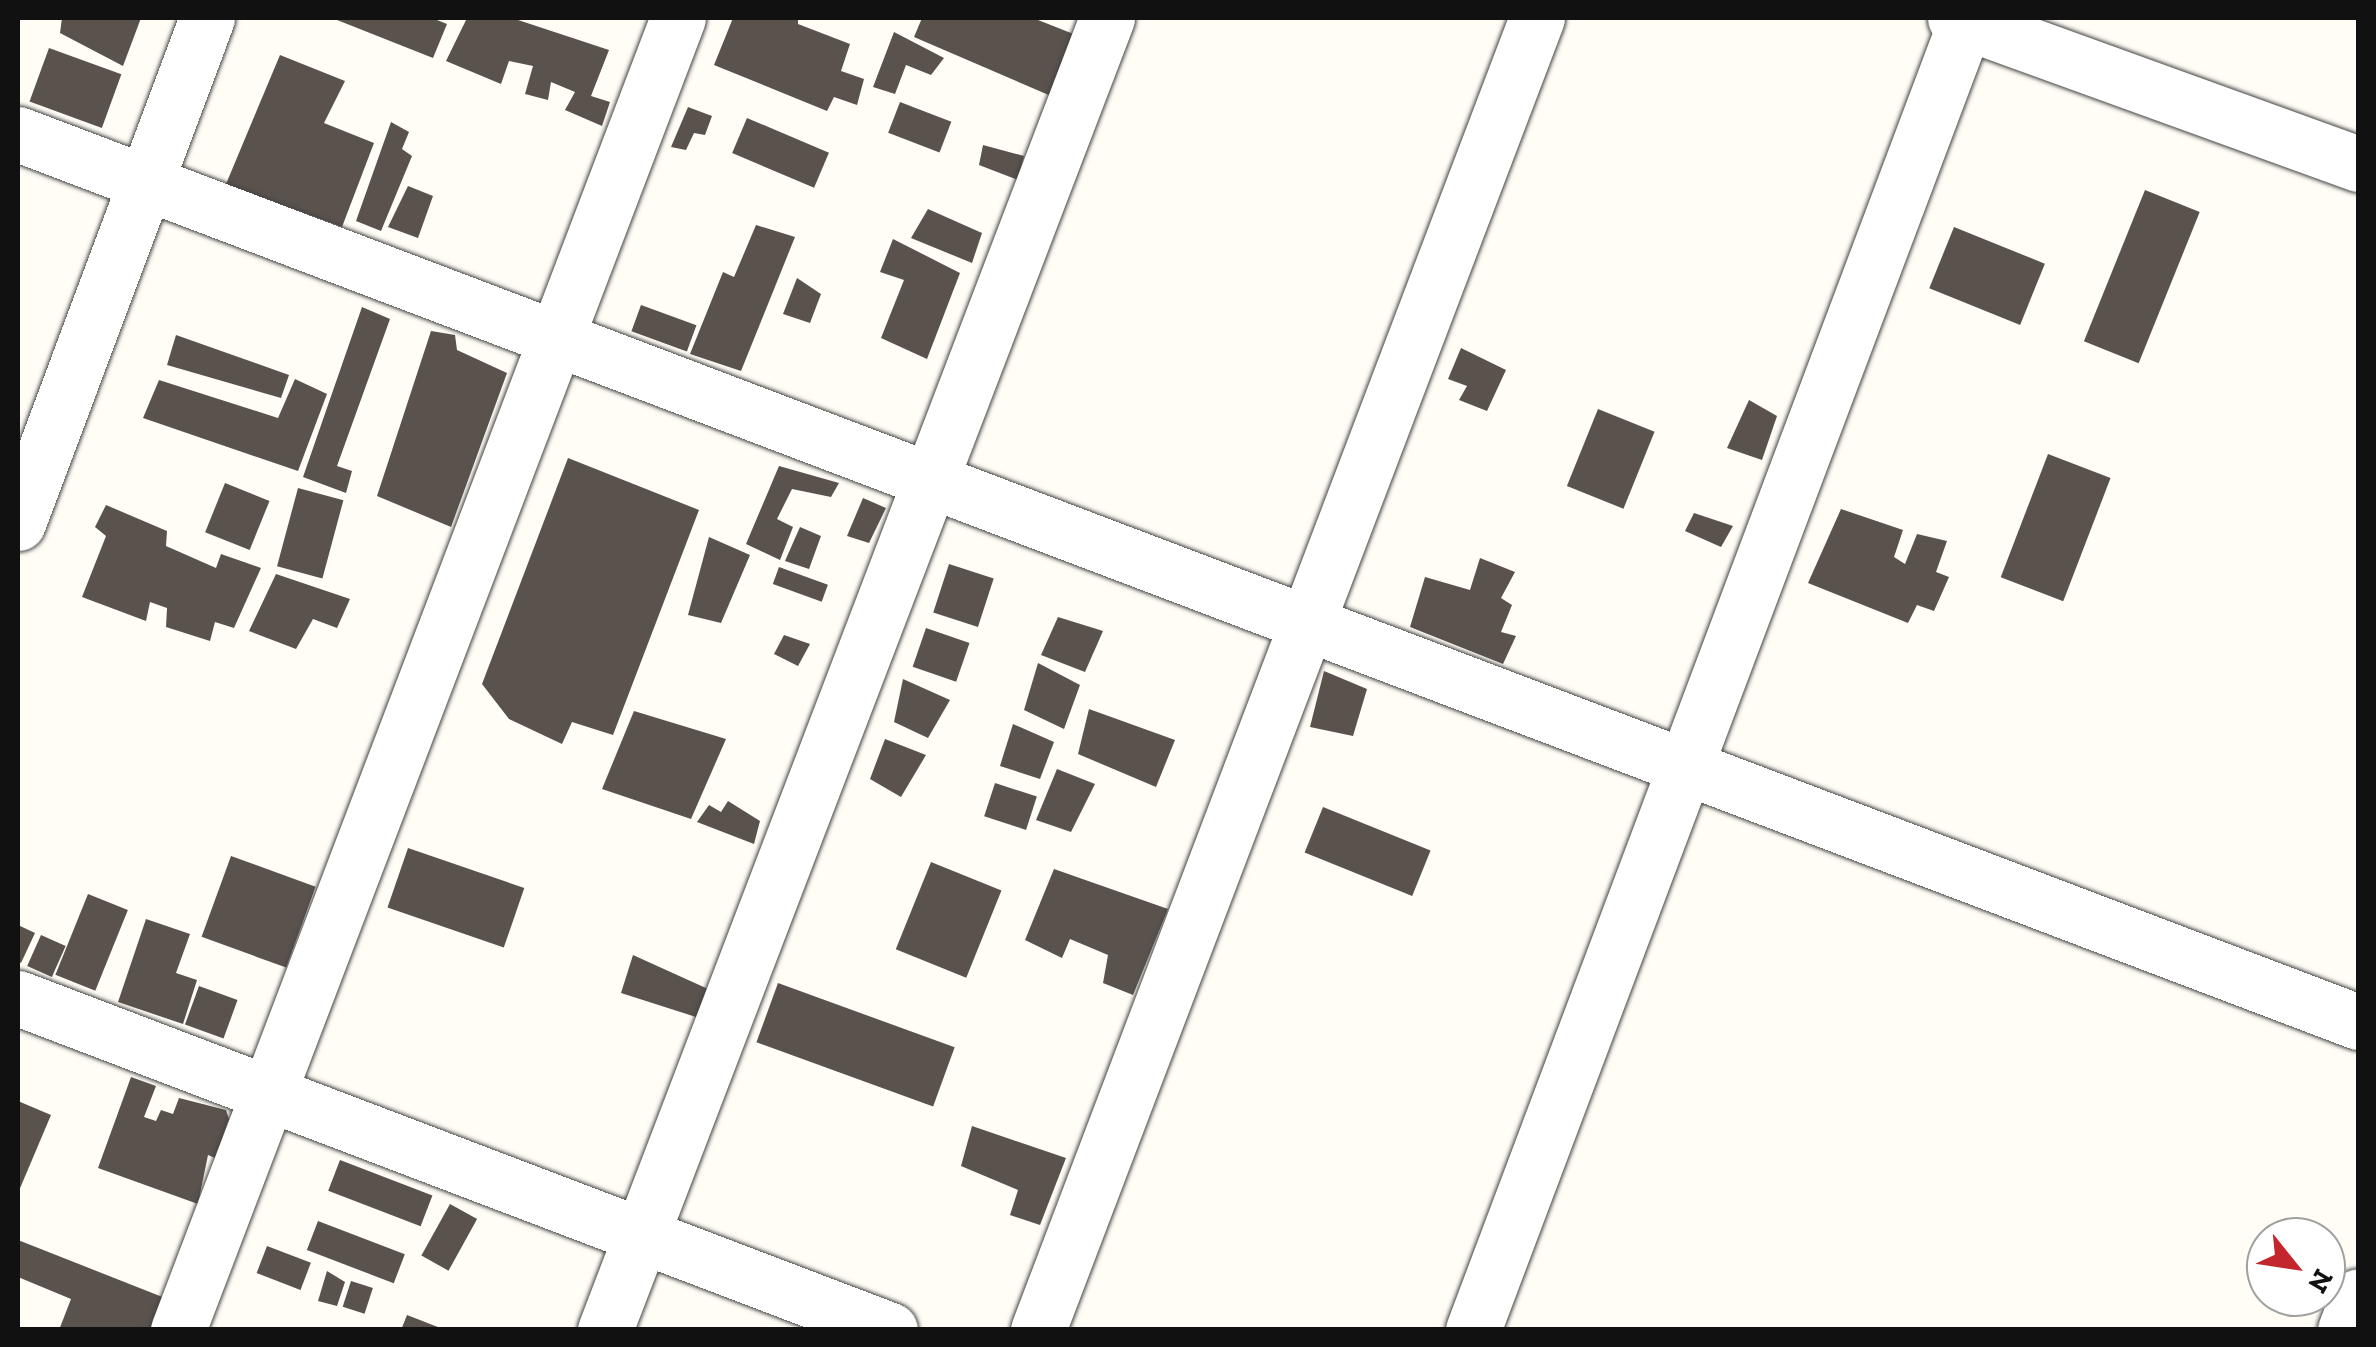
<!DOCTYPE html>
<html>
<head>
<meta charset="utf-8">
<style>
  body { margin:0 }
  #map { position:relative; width:2376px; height:1347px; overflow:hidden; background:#fffdf5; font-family:"Zilla Slab",serif }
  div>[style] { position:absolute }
  .building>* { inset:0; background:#5a524d; transform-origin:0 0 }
  .roads { filter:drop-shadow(0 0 2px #444) drop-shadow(0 0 2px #444) }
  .minor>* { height:55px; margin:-27.5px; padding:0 27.5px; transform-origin:27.5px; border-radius:27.5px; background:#fff }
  span { translate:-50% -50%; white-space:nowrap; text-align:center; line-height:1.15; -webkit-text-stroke:10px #fff; paint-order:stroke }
  .frame { position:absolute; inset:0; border:20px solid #111; pointer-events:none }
  .north { position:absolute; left:2246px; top:1217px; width:100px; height:100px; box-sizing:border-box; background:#fff; border:2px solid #a0a0a0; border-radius:50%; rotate:120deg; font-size:28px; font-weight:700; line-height:40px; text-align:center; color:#111 }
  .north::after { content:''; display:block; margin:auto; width:35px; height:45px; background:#c4262e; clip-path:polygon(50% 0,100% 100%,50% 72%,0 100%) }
</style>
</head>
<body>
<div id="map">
  <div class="building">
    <div style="clip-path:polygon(62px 18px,141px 18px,123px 66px,60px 33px)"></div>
    <div style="clip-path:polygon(332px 18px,432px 18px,447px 24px,433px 58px)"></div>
    <div style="clip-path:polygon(467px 18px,512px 18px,609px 50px,591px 96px,610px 102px,602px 126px,565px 110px,575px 92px,551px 82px,548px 100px,525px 94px,533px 66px,509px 61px,501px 84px,446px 61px)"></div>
    <div style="clip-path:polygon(733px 18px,798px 18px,798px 24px,850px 44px,841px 71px,864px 79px,857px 105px,834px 97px,827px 111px,714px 65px)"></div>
    <div style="clip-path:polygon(922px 18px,1033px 18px,1076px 35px,1051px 96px,914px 37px)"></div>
    <div style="clip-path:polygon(894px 32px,944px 58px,931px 75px,906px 65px,895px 94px,873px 87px)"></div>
    <div style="left:49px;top:48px;width:77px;height:57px;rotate:20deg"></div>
    <div style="clip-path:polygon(280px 55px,345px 81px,324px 123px,374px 143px,342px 227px,226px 184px)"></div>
    <div style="left:900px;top:102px;width:55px;height:33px;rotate:21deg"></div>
    <div style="clip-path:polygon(688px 107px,712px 116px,705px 135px,694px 133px,686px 150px,671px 147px)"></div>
    <div style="left:747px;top:118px;width:89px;height:38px;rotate:23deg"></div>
    <div style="clip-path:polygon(391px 122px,409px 132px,402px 149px,412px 156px,381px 231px,356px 221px)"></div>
    <div style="clip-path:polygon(983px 145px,1024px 156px,1018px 180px,979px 165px)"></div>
    <div style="clip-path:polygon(408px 186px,433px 196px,418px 238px,388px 227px)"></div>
    <div style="left:2145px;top:190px;width:59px;height:163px;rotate:22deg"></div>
    <div style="clip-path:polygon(928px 209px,982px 233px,972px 263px,911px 238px)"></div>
    <div style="clip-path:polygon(756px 225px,795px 237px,741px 371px,690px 354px,723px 272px,734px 277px)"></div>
    <div style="left:1954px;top:227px;width:98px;height:66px;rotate:22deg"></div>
    <div style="clip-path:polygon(893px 239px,960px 273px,927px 359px,881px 338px,904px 280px,880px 272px)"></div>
    <div style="clip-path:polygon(797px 278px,821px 294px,810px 323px,783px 314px)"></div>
    <div style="left:641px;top:305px;width:59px;height:28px;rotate:20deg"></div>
    <div style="clip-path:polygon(362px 307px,390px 319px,337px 466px,352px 471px,346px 493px,303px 477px)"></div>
    <div style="clip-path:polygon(431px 331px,455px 335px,457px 350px,507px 373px,451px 527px,377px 496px)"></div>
    <div style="clip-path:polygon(176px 335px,289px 375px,281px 398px,167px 365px)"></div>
    <div style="clip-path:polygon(1461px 348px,1506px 370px,1487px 411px,1459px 400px,1467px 386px,1448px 379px)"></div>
    <div style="clip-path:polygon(295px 379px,327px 394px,298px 471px,143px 418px,159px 380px,278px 418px)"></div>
    <div style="clip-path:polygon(1749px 400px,1777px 416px,1762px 460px,1727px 448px)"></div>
    <div style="left:1598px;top:409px;width:61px;height:83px;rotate:22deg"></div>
    <div style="left:2048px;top:454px;width:67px;height:132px;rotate:21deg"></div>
    <div style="clip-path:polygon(568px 458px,699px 510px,613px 735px,572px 722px,562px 744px,509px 719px,482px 684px)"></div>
    <div style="clip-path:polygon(779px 466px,839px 483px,831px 497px,792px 489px,777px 519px,793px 527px,780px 560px,746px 544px)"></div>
    <div style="left:225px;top:483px;width:48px;height:53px;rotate:22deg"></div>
    <div style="left:298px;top:488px;width:47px;height:81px;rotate:15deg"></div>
    <div style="clip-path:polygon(863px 498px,886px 508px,869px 543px,847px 536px)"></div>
    <div style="clip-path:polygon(106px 505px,167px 531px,166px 546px,216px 568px,221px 554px,261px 568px,234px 628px,215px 622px,210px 641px,166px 627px,167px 608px,150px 602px,146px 621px,82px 597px,106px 536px,95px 527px)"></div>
    <div style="clip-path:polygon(1841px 509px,1903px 530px,1894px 557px,1905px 564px,1917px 534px,1947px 541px,1936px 572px,1949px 577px,1934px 611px,1917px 605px,1908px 623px,1808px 583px)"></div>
    <div style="clip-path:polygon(1694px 513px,1733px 526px,1721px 547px,1685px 531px)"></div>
    <div style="clip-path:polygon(800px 527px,821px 536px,809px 569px,785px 561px)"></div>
    <div style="clip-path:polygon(709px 537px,750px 555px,721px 623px,688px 615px)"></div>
    <div style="clip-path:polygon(1480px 558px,1515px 572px,1501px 598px,1512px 605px,1501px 632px,1516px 636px,1503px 664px,1410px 627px,1425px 577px,1470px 590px)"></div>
    <div style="left:949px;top:564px;width:47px;height:51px;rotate:18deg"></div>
    <div style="left:779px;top:567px;width:52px;height:18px;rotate:20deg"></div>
    <div style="clip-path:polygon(276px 574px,350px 599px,337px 628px,313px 619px,296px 649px,249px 631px)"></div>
    <div style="clip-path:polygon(1058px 617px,1103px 631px,1085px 672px,1041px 655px)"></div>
    <div style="left:926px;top:628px;width:46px;height:41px;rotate:19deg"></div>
    <div style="clip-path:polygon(784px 635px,810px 644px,798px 666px,774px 654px)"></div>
    <div style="clip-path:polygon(1038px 663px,1080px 685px,1064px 729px,1024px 710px)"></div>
    <div style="clip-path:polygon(1324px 671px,1367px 689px,1353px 736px,1310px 727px)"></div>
    <div style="clip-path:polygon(903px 679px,950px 700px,928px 738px,894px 722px)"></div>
    <div style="clip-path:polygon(1089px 709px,1175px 740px,1156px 787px,1078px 754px)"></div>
    <div style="clip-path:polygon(634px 711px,726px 739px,691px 819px,602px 789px)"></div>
    <div style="clip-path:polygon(1013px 724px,1054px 742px,1040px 779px,1000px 766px)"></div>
    <div style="clip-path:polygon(885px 739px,926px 755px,901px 797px,870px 779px)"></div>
    <div style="clip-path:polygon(1057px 769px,1095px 784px,1071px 832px,1036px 820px)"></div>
    <div style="left:995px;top:783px;width:44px;height:35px;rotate:18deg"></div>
    <div style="clip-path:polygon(728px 801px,760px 821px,754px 844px,697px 822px,709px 805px,721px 812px)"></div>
    <div style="left:1323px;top:807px;width:116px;height:49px;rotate:22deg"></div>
    <div style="left:408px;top:848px;width:123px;height:63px;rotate:19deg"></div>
    <div style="left:231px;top:856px;width:90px;height:86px;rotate:20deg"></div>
    <div style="left:931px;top:862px;width:76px;height:94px;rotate:22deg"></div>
    <div style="clip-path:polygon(1054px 869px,1168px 909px,1133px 995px,1103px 983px,1108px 955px,1070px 939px,1062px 958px,1025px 940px)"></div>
    <div style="left:88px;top:894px;width:43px;height:87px;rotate:22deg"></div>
    <div style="clip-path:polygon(146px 919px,190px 934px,176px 973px,197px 980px,183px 1024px,118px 1002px)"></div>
    <div style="clip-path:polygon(18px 925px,35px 933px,21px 963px,18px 961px)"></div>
    <div style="left:41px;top:935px;width:27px;height:34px;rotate:24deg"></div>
    <div style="clip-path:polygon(633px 955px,708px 989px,696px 1017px,621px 993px)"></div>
    <div style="left:778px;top:983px;width:188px;height:63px;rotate:20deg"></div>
    <div style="left:199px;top:986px;width:41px;height:41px;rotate:20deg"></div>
    <div style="clip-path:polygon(131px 1077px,156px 1086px,144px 1117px,156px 1121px,161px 1110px,173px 1114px,179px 1098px,226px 1110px,229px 1119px,215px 1158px,208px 1155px,198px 1204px,98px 1168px)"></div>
    <div style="clip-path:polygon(18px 1101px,51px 1115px,18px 1193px)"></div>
    <div style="clip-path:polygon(972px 1126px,1066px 1158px,1040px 1225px,1010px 1215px,1018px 1190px,961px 1166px)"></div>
    <div style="left:340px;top:1160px;width:99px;height:33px;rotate:21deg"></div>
    <div style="left:450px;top:1204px;width:31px;height:59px;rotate:29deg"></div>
    <div style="left:318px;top:1221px;width:93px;height:31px;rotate:21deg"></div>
    <div style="clip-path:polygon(18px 1240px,170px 1300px,158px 1330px,59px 1330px,71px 1299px,18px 1277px)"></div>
    <div style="left:267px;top:1246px;width:47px;height:29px;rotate:21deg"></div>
    <div style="clip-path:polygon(327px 1271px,345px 1282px,337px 1306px,318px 1301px)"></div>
    <div style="left:351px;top:1281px;width:23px;height:27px;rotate:18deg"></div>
    <div style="clip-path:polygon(407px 1315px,443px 1329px,442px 1330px,401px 1330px)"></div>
  </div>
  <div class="roads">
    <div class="minor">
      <div style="left:1955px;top:18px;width:429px;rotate:19.9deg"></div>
      <div style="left:18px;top:134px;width:2503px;rotate:20.78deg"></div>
      <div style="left:18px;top:523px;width:539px;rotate:-69.48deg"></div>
      <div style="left:18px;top:998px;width:933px;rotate:20.84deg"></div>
      <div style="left:178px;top:1330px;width:1404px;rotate:-69.14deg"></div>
      <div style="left:605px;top:1330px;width:1405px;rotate:-69.06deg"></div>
      <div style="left:1038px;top:1330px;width:1404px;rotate:-69.18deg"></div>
      <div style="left:1473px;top:1330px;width:1402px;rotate:-69.37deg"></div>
      <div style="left:2345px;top:1330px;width:36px;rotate:-69deg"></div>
    </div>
  </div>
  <div class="frame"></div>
  <div class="north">N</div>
</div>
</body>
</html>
